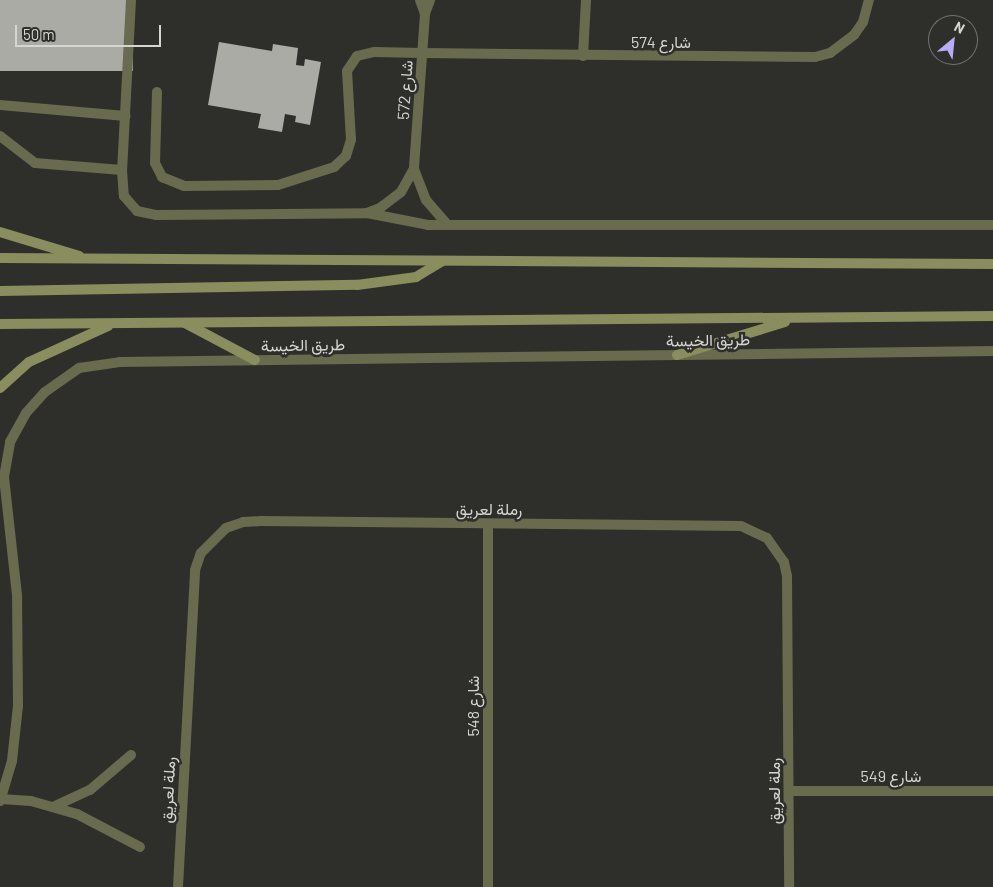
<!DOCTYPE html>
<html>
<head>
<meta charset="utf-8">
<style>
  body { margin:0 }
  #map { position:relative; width:993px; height:887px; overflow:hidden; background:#2e2f2a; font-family:Barlow,Vazirmatn,sans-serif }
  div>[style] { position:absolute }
  .building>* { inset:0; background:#aaaba4; transform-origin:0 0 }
  .service>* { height:10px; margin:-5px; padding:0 5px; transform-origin:5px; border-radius:5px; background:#696b4e }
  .minor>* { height:10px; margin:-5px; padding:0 5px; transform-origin:5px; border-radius:5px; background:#696b4e }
  .tertiary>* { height:10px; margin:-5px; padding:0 5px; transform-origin:5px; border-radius:5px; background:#696b4e }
  .secondary>* { height:10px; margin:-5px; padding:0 5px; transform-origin:5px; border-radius:5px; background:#8a8d5e }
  span { translate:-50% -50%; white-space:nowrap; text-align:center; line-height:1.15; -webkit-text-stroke:5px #2e2f2a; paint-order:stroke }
  .street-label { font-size:16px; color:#d5d5d2 }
  .north { position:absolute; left:928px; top:15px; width:50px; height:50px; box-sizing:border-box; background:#2e2f2a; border:1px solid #71716d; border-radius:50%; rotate:28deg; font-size:14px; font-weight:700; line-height:20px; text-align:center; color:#d5d5d2 }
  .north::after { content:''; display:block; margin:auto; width:18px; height:22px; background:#b8abf7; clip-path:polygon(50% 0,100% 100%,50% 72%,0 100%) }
  .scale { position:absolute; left:15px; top:25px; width:146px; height:22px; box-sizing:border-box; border:2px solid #d5d5d2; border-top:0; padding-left:6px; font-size:15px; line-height:18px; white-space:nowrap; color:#d5d5d2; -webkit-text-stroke:4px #2e2f2a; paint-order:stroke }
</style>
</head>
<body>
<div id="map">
  <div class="building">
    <div style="left:0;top:0;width:133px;height:71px"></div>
    <div style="clip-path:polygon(219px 42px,272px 51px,273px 44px,298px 48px,296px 65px,304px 66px,305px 59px,321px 62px,310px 125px,295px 122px,296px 116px,285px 114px,282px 132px,258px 128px,261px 114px,208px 105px)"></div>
  </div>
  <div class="service">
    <div style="left:131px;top:0;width:170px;rotate:93deg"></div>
    <div style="left:122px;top:170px;width:26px;rotate:86deg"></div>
    <div style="left:124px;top:196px;width:20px;rotate:49deg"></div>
    <div style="left:137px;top:211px;width:19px;rotate:12deg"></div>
    <div style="left:156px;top:215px;width:211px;rotate:-0.5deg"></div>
    <div style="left:157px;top:92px;width:71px;rotate:91.6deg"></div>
    <div style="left:155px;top:163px;width:16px;rotate:63deg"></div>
    <div style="left:162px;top:177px;width:24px;rotate:22deg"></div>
    <div style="left:184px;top:186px;width:94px;rotate:-0.6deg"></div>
    <div style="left:278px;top:185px;width:59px;rotate:-17.8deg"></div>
    <div style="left:334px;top:167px;width:16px;rotate:-43deg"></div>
    <div style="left:346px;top:156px;width:17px;rotate:-73deg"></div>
    <div style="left:351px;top:140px;width:69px;rotate:-93.3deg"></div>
    <div style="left:347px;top:71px;width:18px;rotate:-56deg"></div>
    <div style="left:357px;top:56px;width:18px;rotate:-13deg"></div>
    <div style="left:375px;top:52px;width:47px;rotate:1.2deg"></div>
    <div style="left:0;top:105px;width:126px;rotate:5deg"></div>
    <div style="left:0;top:136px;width:44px;rotate:37.6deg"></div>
    <div style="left:35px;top:163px;width:87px;rotate:4.6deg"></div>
    <div style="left:1px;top:799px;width:30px;rotate:4deg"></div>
    <div style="left:31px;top:801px;width:48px;rotate:15.8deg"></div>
    <div style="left:77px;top:814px;width:71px;rotate:27.6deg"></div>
    <div style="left:55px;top:806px;width:38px;rotate:-25deg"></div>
    <div style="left:90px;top:790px;width:54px;rotate:-40.5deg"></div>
  </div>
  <div class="minor">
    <div style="left:420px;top:0;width:15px;rotate:70deg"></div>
    <div style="left:430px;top:0;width:15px;rotate:110deg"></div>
    <div style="left:425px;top:14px;width:155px;rotate:94.1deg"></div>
    <div style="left:414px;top:169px;width:33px;rotate:69deg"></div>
    <div style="left:426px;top:200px;width:33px;rotate:49deg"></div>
    <div style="left:422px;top:53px;width:393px;rotate:0.6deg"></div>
    <div style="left:815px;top:57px;width:16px;rotate:-15deg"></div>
    <div style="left:830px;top:53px;width:30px;rotate:-37deg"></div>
    <div style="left:854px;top:35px;width:16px;rotate:-55deg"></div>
    <div style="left:863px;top:22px;width:23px;rotate:-75deg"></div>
    <div style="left:583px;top:56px;width:56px;rotate:-86.9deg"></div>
    <div style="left:367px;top:213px;width:14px;rotate:-21deg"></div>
    <div style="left:380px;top:208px;width:26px;rotate:-37deg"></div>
    <div style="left:401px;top:192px;width:26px;rotate:-61deg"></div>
    <div style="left:789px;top:791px;width:204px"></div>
    <div style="left:178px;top:887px;width:317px;rotate:-86.9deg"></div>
    <div style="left:195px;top:570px;width:18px;rotate:-71deg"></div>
    <div style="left:201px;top:553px;width:35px;rotate:-45deg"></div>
    <div style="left:226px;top:528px;width:18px;rotate:-19deg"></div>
    <div style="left:243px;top:522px;width:18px;rotate:-3deg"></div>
    <div style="left:261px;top:521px;width:480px;rotate:0.6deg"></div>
    <div style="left:741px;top:526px;width:29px;rotate:25deg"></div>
    <div style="left:767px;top:538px;width:29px;rotate:55deg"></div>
    <div style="left:784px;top:562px;width:14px;rotate:78deg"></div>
    <div style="left:787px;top:576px;width:311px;rotate:89.6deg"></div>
    <div style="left:488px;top:887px;width:362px;rotate:-90deg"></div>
  </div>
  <div class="tertiary">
    <div style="left:367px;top:213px;width:62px;rotate:11.1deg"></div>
    <div style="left:428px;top:225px;width:565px"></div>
    <div style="left:0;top:801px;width:42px;rotate:-73.3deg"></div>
    <div style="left:12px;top:761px;width:55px;rotate:-83.8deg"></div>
    <div style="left:18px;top:706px;width:111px;rotate:-90.5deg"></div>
    <div style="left:17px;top:595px;width:119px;rotate:-96.3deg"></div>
    <div style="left:4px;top:477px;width:36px;rotate:-80deg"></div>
    <div style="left:10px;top:442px;width:33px;rotate:-61deg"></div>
    <div style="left:26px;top:413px;width:28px;rotate:-48deg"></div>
    <div style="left:45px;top:392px;width:42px;rotate:-35.2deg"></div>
    <div style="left:79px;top:368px;width:41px;rotate:-8.3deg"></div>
    <div style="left:120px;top:362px;width:873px;rotate:-0.72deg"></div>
  </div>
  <div class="secondary">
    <div style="left:0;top:232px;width:83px;rotate:16.9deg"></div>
    <div style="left:0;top:258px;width:993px;rotate:0.35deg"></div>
    <div style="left:0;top:291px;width:357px;rotate:-1deg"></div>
    <div style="left:357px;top:285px;width:60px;rotate:-7.7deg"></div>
    <div style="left:416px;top:277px;width:31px;rotate:-31deg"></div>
    <div style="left:185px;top:323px;width:79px;rotate:27.9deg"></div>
    <div style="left:0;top:324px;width:993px;rotate:-0.46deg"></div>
    <div style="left:677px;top:355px;width:113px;rotate:-17deg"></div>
    <div style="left:0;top:388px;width:39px;rotate:-42deg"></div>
    <div style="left:29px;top:362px;width:87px;rotate:-24.5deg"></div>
  </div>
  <div class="street-label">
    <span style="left:661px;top:42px">شارع 574</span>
    <span style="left:405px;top:90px;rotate:-86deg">شارع 572</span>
    <span style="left:708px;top:340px;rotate:-1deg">طريق الخيسة</span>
    <span style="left:303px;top:345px;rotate:-1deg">طريق الخيسة</span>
    <span style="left:489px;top:509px">رملة لعريق</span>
    <span style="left:473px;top:706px;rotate:-90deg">شارع 548</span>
    <span style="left:891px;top:776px">شارع 549</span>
    <span style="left:168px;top:790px;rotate:-87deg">رملة لعريق</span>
    <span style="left:774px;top:791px;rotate:-90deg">رملة لعريق</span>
  </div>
  <div class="north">N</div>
  <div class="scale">50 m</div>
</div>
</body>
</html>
